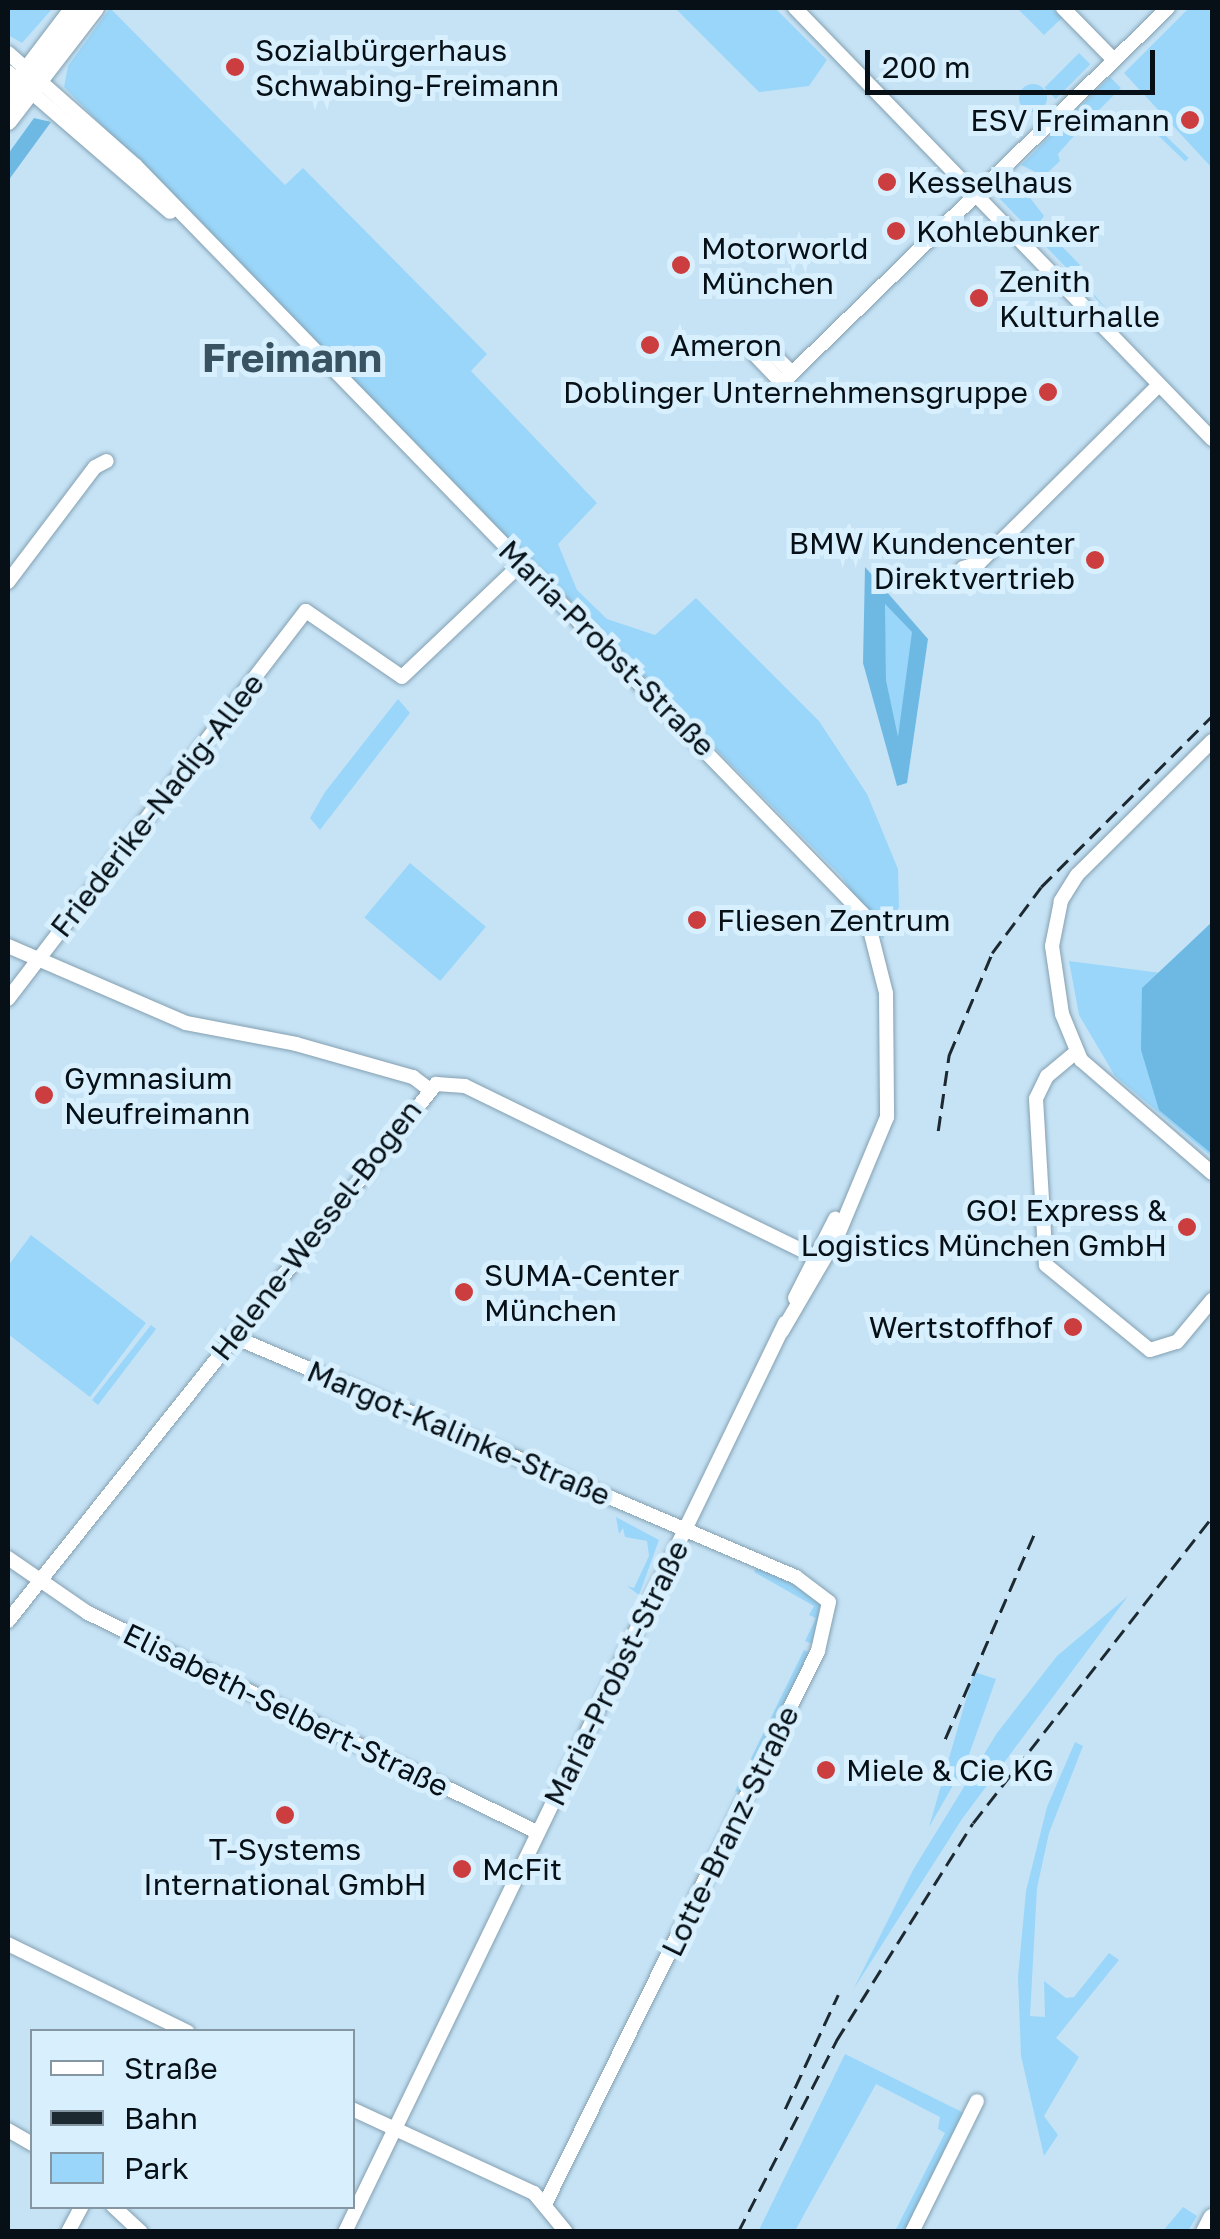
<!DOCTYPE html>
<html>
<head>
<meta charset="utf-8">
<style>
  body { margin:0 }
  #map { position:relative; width:1220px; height:2239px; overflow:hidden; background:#c6e3f6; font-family:"Golos Text",sans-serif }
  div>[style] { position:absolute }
  .green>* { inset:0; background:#9ad6f9; transform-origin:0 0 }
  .round { border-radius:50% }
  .forest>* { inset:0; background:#6eb9e3 }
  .roads { filter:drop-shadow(0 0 2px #84a0b1) drop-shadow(0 0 2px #84a0b1) }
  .minor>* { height:14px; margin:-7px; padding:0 7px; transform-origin:7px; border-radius:7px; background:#fff }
  .major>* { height:18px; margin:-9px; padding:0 9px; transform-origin:9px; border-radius:9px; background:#fff }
  .rail>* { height:2.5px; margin-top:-1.25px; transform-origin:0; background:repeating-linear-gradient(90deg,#1d2931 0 15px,transparent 0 23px) }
  .dots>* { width:28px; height:28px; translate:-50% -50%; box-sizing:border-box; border:5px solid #d8f0fe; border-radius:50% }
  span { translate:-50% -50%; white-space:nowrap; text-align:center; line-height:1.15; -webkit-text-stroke:10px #d8f0fe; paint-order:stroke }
  .poi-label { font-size:30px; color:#061016 }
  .left { translate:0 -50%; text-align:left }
  .right { translate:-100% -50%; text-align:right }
  .street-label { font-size:30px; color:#061016 }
  .district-label { font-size:40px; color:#395362; font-weight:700 }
  .frame { position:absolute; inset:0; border:10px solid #061016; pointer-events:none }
  .legend { position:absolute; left:30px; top:2029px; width:325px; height:180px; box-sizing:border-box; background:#d8f0fe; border:2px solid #8496a1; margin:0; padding:12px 18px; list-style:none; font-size:30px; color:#061016 }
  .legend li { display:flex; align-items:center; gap:20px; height:50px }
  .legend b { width:50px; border:2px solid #8496a1 }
  .scale { position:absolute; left:865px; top:50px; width:290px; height:45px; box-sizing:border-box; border:5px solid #061016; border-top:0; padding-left:12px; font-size:30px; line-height:35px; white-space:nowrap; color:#061016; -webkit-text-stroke:8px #d8f0fe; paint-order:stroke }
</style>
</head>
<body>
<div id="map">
  <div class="green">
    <div style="clip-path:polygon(8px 8px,53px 8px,22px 43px,8px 35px)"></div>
    <div style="clip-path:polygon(110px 8px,285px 185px,303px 168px,487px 354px,471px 371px,597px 503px,558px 544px,577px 590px,607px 619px,655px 635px,696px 598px,819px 721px,867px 794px,898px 869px,899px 907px,883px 939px,842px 877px,64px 87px,68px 66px)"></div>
    <div style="clip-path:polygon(675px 8px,775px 8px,827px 60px,809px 86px,759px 92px)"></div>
    <div style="clip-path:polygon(1017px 8px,1052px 8px,1062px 18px,1044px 35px)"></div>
    <div style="clip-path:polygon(1189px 8px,1212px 8px,1212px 168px,1124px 73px)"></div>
    <div style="left:1079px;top:53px;width:16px;height:49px;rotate:45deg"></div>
    <div style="clip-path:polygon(1110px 77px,1121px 88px,1080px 129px,1058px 154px,1060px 161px,1044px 176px,1021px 165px)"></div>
    <div class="round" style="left:1019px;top:84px;width:28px;height:28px"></div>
    <div style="left:1139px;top:110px;width:69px;height:5px;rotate:44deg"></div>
    <div style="clip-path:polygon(1012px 174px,1044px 216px,1039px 223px,1080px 265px,1074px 271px,1109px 312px,1000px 199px,997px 189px)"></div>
    <div style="clip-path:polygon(884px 603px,913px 631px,898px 741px,886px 680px)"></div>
    <div style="clip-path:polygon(398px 699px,410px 713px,320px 830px,310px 818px,325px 792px)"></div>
    <div style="left:410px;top:863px;width:99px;height:71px;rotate:40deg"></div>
    <div style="clip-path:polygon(1212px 922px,1212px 1157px,1115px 1076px,1079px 1015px,1069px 961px,1161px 973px)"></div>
    <div style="clip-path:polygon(31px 1235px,146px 1323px,90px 1397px,8px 1334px,8px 1266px)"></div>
    <div style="clip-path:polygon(151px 1325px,156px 1329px,98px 1405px,92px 1400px)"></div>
    <div style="clip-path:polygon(616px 1517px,659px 1540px,639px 1595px,627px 1586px,634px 1588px,649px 1556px,647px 1541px,625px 1537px,623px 1528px,619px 1534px)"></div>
    <div style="clip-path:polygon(758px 1565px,809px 1588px,819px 1600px,824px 1615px,816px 1645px,805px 1641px,816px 1618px,809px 1615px,814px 1606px,754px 1572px)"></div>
    <div style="clip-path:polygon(1128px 1596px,962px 1819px,853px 1990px,913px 1870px,997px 1733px,1057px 1656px)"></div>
    <div style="clip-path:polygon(804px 1650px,812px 1654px,741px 1794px,735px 1791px)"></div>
    <div style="clip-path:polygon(974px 1672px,996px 1679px,966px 1763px,929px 1827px)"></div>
    <div style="clip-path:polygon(1075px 1742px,1083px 1746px,1049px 1833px,1037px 1888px,1030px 2016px,1045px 2017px,1044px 1981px,1066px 1998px,1074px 1997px,1109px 1953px,1119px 1960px,1056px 2038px,1079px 2057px,1044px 2116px,1058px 2135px,1044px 2156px,1021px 2056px,1018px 1977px,1026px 1891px,1047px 1807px)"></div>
    <div style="clip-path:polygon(845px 2054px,966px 2114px,906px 2231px,895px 2231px,945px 2133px,938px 2129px,940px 2117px,876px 2084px,795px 2231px,758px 2232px)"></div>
    <div style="clip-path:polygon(1183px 2207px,1197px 2216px,1188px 2231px,1163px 2231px)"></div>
  </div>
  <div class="forest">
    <div style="clip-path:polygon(34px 118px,51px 122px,8px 181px,8px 154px)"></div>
    <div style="clip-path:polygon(evenodd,865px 567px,928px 639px,907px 783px,897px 786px,863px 663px,865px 567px,885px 604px,912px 632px,898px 737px,886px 680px,885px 604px)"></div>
    <div style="clip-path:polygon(1212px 922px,1212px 1154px,1159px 1110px,1141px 1050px,1142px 988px)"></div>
  </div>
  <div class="roads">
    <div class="minor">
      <div style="left:795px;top:8px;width:600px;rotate:45.95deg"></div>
      <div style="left:1063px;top:8px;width:73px;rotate:45.6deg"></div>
      <div style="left:8px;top:53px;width:169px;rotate:41.4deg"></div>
      <div style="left:135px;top:165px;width:1050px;rotate:45.81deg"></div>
      <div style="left:867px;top:918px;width:77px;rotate:75.8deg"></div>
      <div style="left:886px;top:993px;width:124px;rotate:89.5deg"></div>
      <div style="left:887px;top:1117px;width:130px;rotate:112.6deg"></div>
      <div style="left:837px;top:1237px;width:109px;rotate:120.3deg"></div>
      <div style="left:8px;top:72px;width:214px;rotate:40.8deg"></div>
      <div style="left:792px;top:373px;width:34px;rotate:-135deg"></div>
      <div style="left:768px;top:349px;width:14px;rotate:155deg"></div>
      <div style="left:755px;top:355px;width:39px;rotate:46deg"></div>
      <div style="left:782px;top:383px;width:538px;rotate:-44.17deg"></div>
      <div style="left:963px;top:568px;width:17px;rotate:-17deg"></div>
      <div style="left:979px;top:563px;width:253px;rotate:-44.7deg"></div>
      <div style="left:8px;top:582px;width:144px;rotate:-52.9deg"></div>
      <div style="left:95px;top:467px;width:13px;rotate:-27deg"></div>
      <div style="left:1212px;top:741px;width:190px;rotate:135.2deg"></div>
      <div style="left:1077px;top:875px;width:31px;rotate:122deg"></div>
      <div style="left:1061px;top:901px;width:46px;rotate:101.3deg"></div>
      <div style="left:1052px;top:946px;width:69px;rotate:81.6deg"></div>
      <div style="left:1062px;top:1014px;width:50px;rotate:67.6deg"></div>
      <div style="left:1081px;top:1060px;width:173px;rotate:40.8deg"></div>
      <div style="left:8px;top:946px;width:194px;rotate:23.4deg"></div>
      <div style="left:186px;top:1023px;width:112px;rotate:10.8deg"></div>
      <div style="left:296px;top:1044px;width:122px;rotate:15.8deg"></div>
      <div style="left:413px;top:1077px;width:20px;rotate:37deg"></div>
      <div style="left:8px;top:999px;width:489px;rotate:-52.5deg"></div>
      <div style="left:306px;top:611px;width:116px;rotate:34.5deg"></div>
      <div style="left:402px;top:677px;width:167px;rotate:-43.5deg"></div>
      <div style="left:1076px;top:1052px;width:38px;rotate:140deg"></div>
      <div style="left:1047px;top:1076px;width:25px;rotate:116deg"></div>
      <div style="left:1036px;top:1099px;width:166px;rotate:86.6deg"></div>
      <div style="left:1046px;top:1265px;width:134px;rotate:39.3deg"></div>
      <div style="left:1150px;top:1350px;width:28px;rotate:-17deg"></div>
      <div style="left:1177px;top:1342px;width:55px;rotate:-50.2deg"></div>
      <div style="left:795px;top:1298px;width:89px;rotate:-63.1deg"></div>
      <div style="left:232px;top:1336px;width:613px;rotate:23.14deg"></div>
      <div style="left:796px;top:1577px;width:41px;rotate:37.1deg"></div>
      <div style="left:829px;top:1602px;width:50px;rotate:102.7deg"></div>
      <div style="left:818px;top:1651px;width:614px;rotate:116.27deg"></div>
      <div style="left:8px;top:1558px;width:97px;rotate:34.5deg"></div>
      <div style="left:88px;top:1613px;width:500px;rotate:26deg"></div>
      <div style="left:8px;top:1621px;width:687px;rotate:-51.44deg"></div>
      <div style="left:436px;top:1084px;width:29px;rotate:4deg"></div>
      <div style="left:465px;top:1086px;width:394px;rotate:26deg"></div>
      <div style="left:8px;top:1944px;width:200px;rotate:26.1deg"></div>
      <div style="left:352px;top:2109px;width:200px;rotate:24.8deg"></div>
      <div style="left:534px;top:2193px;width:50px;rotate:50.6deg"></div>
      <div style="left:8px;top:2130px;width:28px;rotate:30deg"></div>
      <div style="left:113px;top:2206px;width:38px;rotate:43deg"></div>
      <div style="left:68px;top:2232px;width:30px;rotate:-62deg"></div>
      <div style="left:345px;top:2232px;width:1010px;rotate:-64.17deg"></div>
      <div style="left:912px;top:2232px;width:146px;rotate:-63.6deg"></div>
    </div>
    <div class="major">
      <div style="left:8px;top:95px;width:109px;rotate:-52.8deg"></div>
      <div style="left:8px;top:121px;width:143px;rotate:-52.4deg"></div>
      <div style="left:1205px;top:2232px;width:16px;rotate:-63deg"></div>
    </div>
  </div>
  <div class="rail">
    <div style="left:938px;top:1131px;width:77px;rotate:-81.8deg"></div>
    <div style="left:949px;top:1055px;width:111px;rotate:-67.1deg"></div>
    <div style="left:992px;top:953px;width:82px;rotate:-53.4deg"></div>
    <div style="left:1041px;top:887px;width:242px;rotate:-45deg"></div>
    <div style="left:945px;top:1739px;width:228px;rotate:-66.5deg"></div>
    <div style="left:785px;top:2109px;width:126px;rotate:-65.1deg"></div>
    <div style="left:738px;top:2232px;width:215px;rotate:-62.8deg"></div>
    <div style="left:836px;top:2041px;width:257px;rotate:-57.9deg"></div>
    <div style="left:973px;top:1823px;width:388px;rotate:-52deg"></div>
  </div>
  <div class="dots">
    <div style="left:235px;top:67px;background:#cc3d3f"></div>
    <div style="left:1190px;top:120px;background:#cc3d3f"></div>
    <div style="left:887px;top:182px;background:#cc3d3f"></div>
    <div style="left:896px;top:231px;background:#cc3d3f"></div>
    <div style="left:681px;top:265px;background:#cc3d3f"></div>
    <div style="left:979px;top:298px;background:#cc3d3f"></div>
    <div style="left:650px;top:345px;background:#cc3d3f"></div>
    <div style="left:1048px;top:392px;background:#cc3d3f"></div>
    <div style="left:1095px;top:560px;background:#cc3d3f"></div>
    <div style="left:697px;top:920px;background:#cc3d3f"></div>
    <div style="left:44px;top:1095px;background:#cc3d3f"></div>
    <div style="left:1187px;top:1227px;background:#cc3d3f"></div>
    <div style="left:464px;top:1292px;background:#cc3d3f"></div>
    <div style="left:1073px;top:1327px;background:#cc3d3f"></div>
    <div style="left:826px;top:1770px;background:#cc3d3f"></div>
    <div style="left:285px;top:1815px;background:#cc3d3f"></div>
    <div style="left:462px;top:1869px;background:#cc3d3f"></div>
  </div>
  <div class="poi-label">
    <span class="left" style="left:255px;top:67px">Sozialbürgerhaus<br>Schwabing-Freimann</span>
    <span class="right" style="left:1170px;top:120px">ESV Freimann</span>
    <span class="left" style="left:907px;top:182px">Kesselhaus</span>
    <span class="left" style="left:916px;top:231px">Kohlebunker</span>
    <span class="left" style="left:701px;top:265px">Motorworld<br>München</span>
    <span class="left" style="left:999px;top:298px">Zenith<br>Kulturhalle</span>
    <span class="left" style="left:670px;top:345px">Ameron</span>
    <span class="right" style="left:1028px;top:392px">Doblinger Unternehmensgruppe</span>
    <span class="right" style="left:1075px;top:560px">BMW Kundencenter<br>Direktvertrieb</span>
    <span class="left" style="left:717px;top:920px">Fliesen Zentrum</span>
    <span class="left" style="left:64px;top:1095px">Gymnasium<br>Neufreimann</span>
    <span class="right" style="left:1167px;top:1227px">GO! Express &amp;<br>Logistics München GmbH</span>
    <span class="left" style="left:484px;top:1292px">SUMA-Center<br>München</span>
    <span class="right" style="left:1053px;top:1327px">Wertstoffhof</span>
    <span class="left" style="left:846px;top:1770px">Miele &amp; Cie KG</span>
    <span style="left:285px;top:1866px">T-Systems<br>International GmbH</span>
    <span class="left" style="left:482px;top:1869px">McFit</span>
  </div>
  <div class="street-label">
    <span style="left:607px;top:648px;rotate:45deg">Maria-Probst-Straße</span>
    <span style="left:157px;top:805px;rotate:-52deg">Friederike-Nadig-Allee</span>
    <span style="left:316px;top:1230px;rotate:-52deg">Helene-Wessel-Bogen</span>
    <span style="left:459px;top:1433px;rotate:23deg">Margot-Kalinke-Straße</span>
    <span style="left:616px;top:1673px;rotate:-64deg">Maria-Probst-Straße</span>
    <span style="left:286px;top:1710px;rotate:26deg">Elisabeth-Selbert-Straße</span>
    <span style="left:730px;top:1831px;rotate:-64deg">Lotte-Branz-Straße</span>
  </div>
  <div class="district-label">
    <span style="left:292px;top:357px">Freimann</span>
  </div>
  <div class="frame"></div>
  <ul class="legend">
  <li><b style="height:12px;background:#fff"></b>Straße</li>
  <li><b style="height:12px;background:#1d2931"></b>Bahn</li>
  <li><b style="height:28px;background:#9ad6f9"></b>Park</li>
  </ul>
  <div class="scale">200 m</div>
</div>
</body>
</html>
